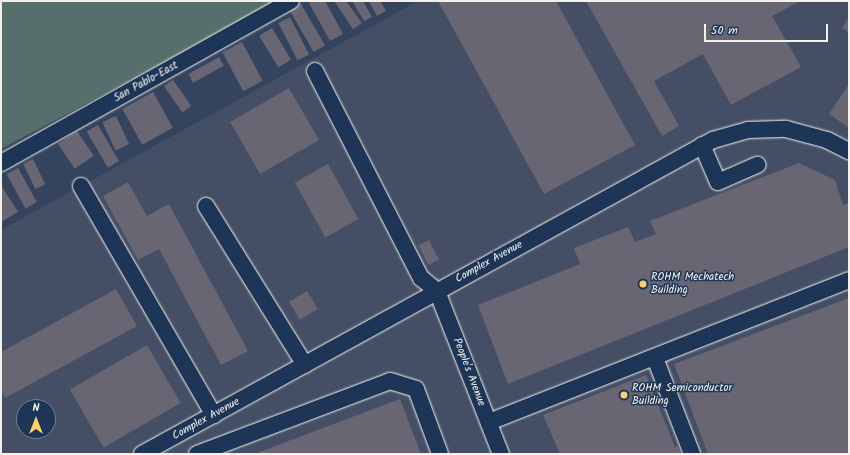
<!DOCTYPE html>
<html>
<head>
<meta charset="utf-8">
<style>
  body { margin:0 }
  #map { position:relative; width:850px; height:455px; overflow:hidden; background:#34445f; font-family:Kalam,sans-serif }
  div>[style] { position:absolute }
  .built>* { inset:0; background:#444e65 }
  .green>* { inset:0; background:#576f6c }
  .building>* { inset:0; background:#696673; transform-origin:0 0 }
  .roads { filter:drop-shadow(0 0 1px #f4f1e8) drop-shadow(0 0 1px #f4f1e8) }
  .minor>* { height:16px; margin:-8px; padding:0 8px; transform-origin:8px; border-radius:8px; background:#1d3557 }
  .dots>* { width:11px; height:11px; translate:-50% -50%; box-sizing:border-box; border:2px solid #1d3557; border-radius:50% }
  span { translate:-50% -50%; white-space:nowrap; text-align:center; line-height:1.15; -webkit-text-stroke:3px #1d3557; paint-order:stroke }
  .street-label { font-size:11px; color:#f4f1e8 }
  .poi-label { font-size:11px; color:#f4f1e8 }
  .left { translate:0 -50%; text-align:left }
  .frame { position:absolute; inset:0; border:2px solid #f4f1e8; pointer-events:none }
  .north { position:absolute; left:16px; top:399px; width:40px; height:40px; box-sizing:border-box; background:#1d3557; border:1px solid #738091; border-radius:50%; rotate:0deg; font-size:11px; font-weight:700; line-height:16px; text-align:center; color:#f4f1e8 }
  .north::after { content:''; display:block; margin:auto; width:14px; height:18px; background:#ffd166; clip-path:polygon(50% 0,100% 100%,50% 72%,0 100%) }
  .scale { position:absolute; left:704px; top:24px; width:124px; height:18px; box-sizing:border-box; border:2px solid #f4f1e8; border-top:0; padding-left:5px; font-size:12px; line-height:14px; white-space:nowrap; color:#f4f1e8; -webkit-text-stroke:3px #1d3557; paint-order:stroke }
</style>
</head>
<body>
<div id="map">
  <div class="built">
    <div style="clip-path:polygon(evenodd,418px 1px,849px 1px,849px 454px,1px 454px,1px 230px,418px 1px,24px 407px,48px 407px,48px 431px,24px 431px,24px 407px)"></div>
  </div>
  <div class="green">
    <div style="clip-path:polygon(1px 1px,279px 1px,1px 149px)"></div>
  </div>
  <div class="building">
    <div style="clip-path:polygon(312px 1px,325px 1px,343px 34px,330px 41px,309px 3px)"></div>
    <div style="clip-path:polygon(334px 1px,346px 1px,362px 23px,353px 29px)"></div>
    <div style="clip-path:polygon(352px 1px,363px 1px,372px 17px,364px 21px)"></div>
    <div style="clip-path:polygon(369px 1px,380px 1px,386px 11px,377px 16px)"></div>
    <div style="clip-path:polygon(438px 1px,556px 1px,635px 145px,544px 194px)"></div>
    <div style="clip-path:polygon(586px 1px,800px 1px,772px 16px,801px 67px,731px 105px,703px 54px,654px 81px,679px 126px,662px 136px)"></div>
    <div style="left:301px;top:4px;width:48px;height:13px;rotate:60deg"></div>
    <div style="left:290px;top:17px;width:42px;height:13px;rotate:63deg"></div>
    <div style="clip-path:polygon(849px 17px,849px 33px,842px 28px)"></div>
    <div style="left:272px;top:28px;width:37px;height:15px;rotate:59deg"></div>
    <div style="left:242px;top:42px;width:44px;height:22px;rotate:62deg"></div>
    <div style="left:219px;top:57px;width:10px;height:35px;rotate:61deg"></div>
    <div style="left:173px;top:80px;width:32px;height:11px;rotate:55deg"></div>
    <div style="clip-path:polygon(849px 84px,849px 128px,829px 114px)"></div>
    <div style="left:289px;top:88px;width:60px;height:68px;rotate:60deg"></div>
    <div style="left:153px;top:92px;width:41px;height:35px;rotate:61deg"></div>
    <div style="left:116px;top:116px;width:31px;height:15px;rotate:65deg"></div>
    <div style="left:98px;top:125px;width:42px;height:13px;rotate:60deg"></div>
    <div style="left:77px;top:131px;width:30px;height:23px;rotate:56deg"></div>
    <div style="left:33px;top:159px;width:28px;height:11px;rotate:64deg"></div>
    <div style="clip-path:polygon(799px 163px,835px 180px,843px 205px,849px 203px,849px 247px,508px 384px,478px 305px,580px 264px,574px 248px,628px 227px,635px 242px,656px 234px,650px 221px)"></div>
    <div style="left:328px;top:164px;width:63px;height:38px;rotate:61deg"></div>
    <div style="left:18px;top:168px;width:39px;height:13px;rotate:61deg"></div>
    <div style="clip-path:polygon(128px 182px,147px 216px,169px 204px,248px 351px,221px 365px,159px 249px,138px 260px,103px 196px)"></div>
    <div style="clip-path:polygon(1px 185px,18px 212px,1px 222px)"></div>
    <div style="left:429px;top:240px;width:22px;height:12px;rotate:63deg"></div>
    <div style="clip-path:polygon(116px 289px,137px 326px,5px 398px,1px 390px,1px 352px)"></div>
    <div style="left:307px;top:291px;width:21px;height:21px;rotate:59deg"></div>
    <div style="clip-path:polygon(849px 298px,849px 454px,708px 454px,674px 364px)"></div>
    <div style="left:147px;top:345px;width:67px;height:89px;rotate:60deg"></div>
    <div style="clip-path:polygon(646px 375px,675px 447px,678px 446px,681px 454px,560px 454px,543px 415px)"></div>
    <div style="clip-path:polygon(400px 399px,421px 454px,254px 454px)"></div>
  </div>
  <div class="roads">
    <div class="minor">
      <div style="left:315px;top:71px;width:233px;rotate:62.9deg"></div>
      <div style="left:421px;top:278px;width:21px;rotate:39deg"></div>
      <div style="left:437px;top:291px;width:175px;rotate:68.6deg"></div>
      <div style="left:702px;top:145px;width:40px;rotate:66.6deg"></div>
      <div style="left:718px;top:182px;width:43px;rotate:-23.6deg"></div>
      <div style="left:1px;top:163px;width:332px;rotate:-29.2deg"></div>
      <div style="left:81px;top:186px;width:265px;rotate:59.9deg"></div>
      <div style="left:206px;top:206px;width:187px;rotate:58.1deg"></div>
      <div style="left:655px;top:358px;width:103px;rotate:68.9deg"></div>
      <div style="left:489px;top:422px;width:387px;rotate:-21.5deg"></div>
      <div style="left:142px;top:454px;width:652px;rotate:-28.81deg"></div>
      <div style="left:713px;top:140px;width:36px;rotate:-16deg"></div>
      <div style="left:748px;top:130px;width:38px;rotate:-2deg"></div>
      <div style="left:786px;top:129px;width:42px;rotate:15deg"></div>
      <div style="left:827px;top:140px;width:25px;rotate:27deg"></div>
      <div style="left:197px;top:454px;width:206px;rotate:-20.7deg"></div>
      <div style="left:390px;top:381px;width:27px;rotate:17deg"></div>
      <div style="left:416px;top:389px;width:69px;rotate:69.7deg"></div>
    </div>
  </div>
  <div class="dots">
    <div style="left:643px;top:284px;background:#ffd166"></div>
    <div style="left:624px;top:395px;background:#ffd166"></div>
  </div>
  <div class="street-label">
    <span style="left:146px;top:82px;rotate:-29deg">San Pablo-East</span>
    <span style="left:489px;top:262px;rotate:-29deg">Complex Avenue</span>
    <span style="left:469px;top:372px;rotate:69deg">People's Avenue</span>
    <span style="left:206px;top:419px;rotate:-29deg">Complex Avenue</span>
  </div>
  <div class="poi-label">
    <span class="left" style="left:651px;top:284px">ROHM Mechatech<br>Building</span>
    <span class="left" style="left:632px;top:395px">ROHM Semiconductor<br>Building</span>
  </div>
  <div class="frame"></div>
  <div class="north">N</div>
  <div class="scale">50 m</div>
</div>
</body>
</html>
